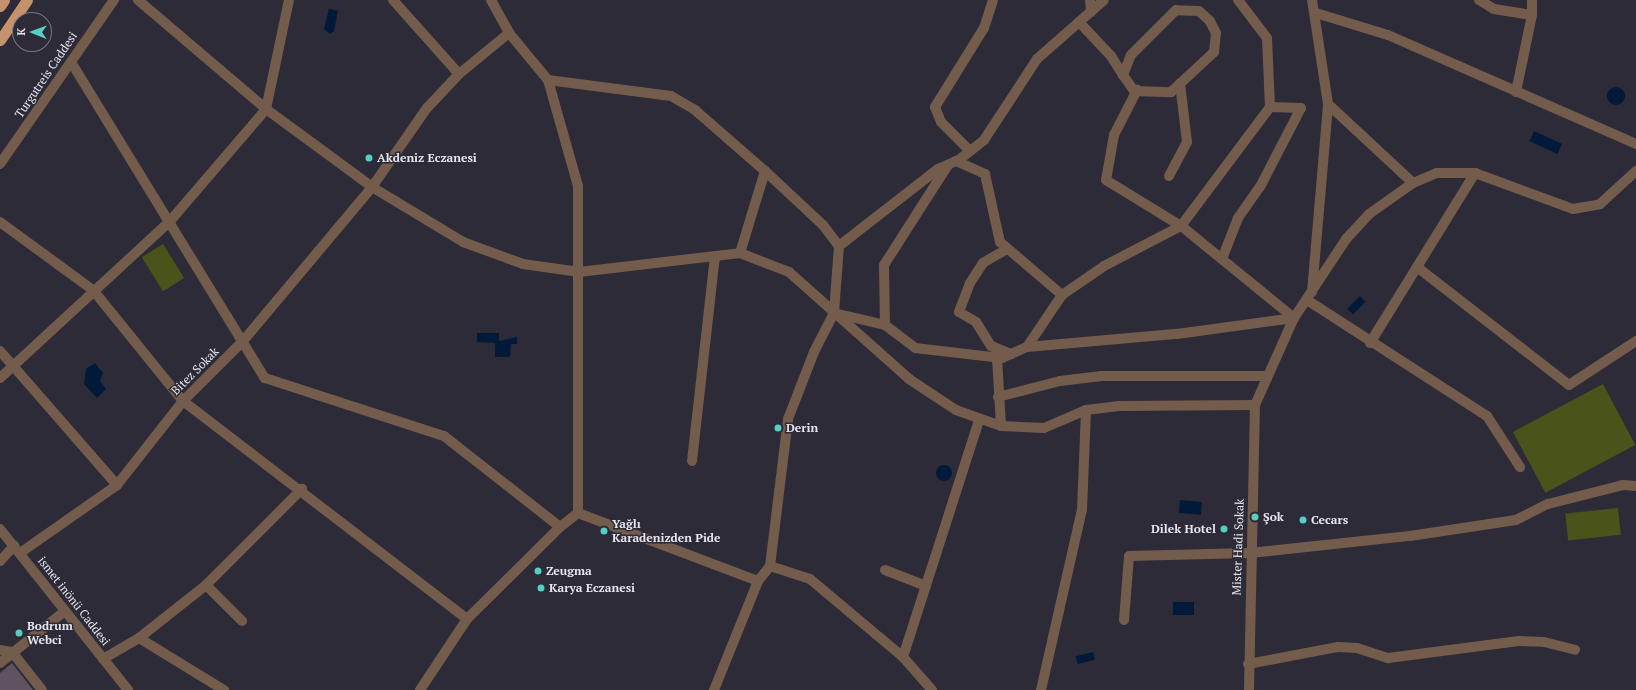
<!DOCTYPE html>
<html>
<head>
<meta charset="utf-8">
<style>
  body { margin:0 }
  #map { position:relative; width:1636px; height:690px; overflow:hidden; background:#2d2b37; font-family:"PT Serif",serif }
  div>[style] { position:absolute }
  .green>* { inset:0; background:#4a5319; transform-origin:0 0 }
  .water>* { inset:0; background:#021a3a; transform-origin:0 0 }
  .round { border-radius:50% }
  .building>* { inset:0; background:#5e545f }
  .minor>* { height:10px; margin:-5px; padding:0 5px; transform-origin:5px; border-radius:5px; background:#735c4c }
  .tertiary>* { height:10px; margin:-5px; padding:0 5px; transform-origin:5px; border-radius:5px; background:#735c4c }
  .trunk>* { height:11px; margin:-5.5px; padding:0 5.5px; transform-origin:5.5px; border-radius:5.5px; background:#c6926e }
  .dots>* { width:11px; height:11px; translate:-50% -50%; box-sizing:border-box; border:2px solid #2d2b37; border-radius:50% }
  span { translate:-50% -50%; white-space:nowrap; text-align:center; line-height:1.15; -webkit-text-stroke:3px #2d2b37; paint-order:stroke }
  .street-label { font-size:12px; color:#e6e5ed }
  .poi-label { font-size:12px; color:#e6e5ed; font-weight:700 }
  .left { translate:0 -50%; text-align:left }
  .right { translate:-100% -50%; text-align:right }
  .north { position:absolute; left:12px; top:12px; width:40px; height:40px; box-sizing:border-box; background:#2d2b37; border:1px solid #777580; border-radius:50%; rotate:271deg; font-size:11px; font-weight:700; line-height:16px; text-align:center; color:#e6e5ed }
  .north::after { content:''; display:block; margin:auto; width:14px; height:18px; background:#55cec4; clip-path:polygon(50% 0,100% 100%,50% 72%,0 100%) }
</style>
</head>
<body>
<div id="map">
  <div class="green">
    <div style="left:163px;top:244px;width:40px;height:25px;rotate:58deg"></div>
    <div style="left:1603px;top:384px;width:69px;height:102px;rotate:62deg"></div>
    <div style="left:1618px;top:508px;width:27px;height:53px;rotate:84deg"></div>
  </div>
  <div class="water">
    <div style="clip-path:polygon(329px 9px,338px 11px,334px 31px,330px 34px,324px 29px)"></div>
    <div class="round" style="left:1607px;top:87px;width:18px;height:18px"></div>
    <div style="left:1534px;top:131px;width:31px;height:11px;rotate:25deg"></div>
    <div style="left:1360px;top:296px;width:8px;height:18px;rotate:45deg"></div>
    <div style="clip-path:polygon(477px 333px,499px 333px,499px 341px,517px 337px,517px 344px,511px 344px,510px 357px,495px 357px,495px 343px,477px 342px)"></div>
    <div style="clip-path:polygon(95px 363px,103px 373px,100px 381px,106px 389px,97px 398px,84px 384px,86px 369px)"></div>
    <div class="round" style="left:936px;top:465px;width:16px;height:16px"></div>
    <div style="left:1180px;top:500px;width:22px;height:13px;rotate:5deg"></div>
    <div style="left:1173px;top:602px;width:21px;height:13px"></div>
    <div style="left:1093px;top:652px;width:8px;height:18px;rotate:76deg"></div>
  </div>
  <div class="building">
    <div style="clip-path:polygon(12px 663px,33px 690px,0 690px,0 673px)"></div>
  </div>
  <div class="minor">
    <div style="left:393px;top:0;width:99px;rotate:48.3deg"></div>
    <div style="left:1090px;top:0;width:12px;rotate:85deg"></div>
    <div style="left:1479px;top:0;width:17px;rotate:31deg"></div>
    <div style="left:1494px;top:9px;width:38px;rotate:9deg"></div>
    <div style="left:1316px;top:13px;width:75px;rotate:17deg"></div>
    <div style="left:1388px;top:35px;width:271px;rotate:23.7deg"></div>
    <div style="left:1079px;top:22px;width:47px;rotate:46.7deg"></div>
    <div style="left:1111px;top:56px;width:22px;rotate:58deg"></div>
    <div style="left:1123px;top:75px;width:19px;rotate:55deg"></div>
    <div style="left:1134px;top:91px;width:37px;rotate:2deg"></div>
    <div style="left:1171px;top:92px;width:59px;rotate:-42.9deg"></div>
    <div style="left:1214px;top:52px;width:19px;rotate:-84deg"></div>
    <div style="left:1216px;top:33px;width:13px;rotate:-117deg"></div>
    <div style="left:1210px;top:21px;width:15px;rotate:-138deg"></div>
    <div style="left:1199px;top:11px;width:23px;rotate:-178deg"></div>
    <div style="left:1176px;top:10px;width:64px;rotate:135deg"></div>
    <div style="left:1131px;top:55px;width:22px;rotate:112deg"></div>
    <div style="left:548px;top:80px;width:110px;rotate:74.2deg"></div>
    <div style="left:578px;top:186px;width:327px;rotate:90deg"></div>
    <div style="left:578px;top:513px;width:192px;rotate:20.7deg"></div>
    <div style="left:758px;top:581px;width:19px;rotate:-51deg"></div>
    <div style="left:770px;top:566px;width:42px;rotate:18deg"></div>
    <div style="left:810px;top:579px;width:121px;rotate:40deg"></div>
    <div style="left:903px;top:657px;width:44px;rotate:48.7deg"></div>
    <div style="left:1516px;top:92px;width:79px;rotate:-78.3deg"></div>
    <div style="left:1532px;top:15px;width:15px;rotate:-90deg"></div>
    <div style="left:1328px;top:104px;width:116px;rotate:42.9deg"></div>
    <div style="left:1270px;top:107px;width:31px;rotate:2deg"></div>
    <div style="left:970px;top:151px;width:41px;rotate:-135deg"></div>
    <div style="left:941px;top:122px;width:16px;rotate:-112deg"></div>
    <div style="left:935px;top:107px;width:93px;rotate:-58.2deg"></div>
    <div style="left:984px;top:28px;width:29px;rotate:-72deg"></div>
    <div style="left:956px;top:161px;width:32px;rotate:24deg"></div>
    <div style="left:985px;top:174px;width:70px;rotate:77.6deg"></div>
    <div style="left:1000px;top:242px;width:82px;rotate:40.5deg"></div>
    <div style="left:1169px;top:176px;width:38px;rotate:-62deg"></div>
    <div style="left:1187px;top:142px;width:59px;rotate:-96.8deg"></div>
    <div style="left:0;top:222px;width:115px;rotate:36.2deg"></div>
    <div style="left:93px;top:290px;width:143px;rotate:51deg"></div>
    <div style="left:183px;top:401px;width:358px;rotate:37.5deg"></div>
    <div style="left:1007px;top:249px;width:28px;rotate:150deg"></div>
    <div style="left:983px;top:263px;width:24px;rotate:123deg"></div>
    <div style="left:970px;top:283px;width:31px;rotate:111deg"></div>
    <div style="left:959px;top:312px;width:20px;rotate:30deg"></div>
    <div style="left:976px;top:322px;width:28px;rotate:58deg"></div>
    <div style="left:991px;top:346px;width:22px;rotate:22deg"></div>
    <div style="left:740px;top:253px;width:86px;rotate:-73deg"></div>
    <div style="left:1222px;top:259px;width:44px;rotate:-68.7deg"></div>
    <div style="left:1238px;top:218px;width:38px;rotate:-55deg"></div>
    <div style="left:1260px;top:187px;width:89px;rotate:-62.6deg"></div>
    <div style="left:1417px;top:267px;width:192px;rotate:37.8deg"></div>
    <div style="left:1569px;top:385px;width:80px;rotate:-33.3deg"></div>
    <div style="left:1312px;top:292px;width:189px;rotate:-85.1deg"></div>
    <div style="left:1328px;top:104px;width:105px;rotate:-98.7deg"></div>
    <div style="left:1307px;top:300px;width:214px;rotate:32.8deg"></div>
    <div style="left:1487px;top:416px;width:61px;rotate:57.1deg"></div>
    <div style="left:885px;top:325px;width:60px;rotate:-91deg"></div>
    <div style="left:884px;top:265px;width:119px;rotate:-57.4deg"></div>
    <div style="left:1370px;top:343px;width:200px;rotate:-58.3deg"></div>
    <div style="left:1027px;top:347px;width:63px;rotate:-56.1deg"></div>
    <div style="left:1062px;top:295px;width:51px;rotate:-34.6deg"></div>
    <div style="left:1104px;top:266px;width:87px;rotate:-27.5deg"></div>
    <div style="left:1181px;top:226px;width:149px;rotate:-53.2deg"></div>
    <div style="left:1270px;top:107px;width:69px;rotate:-92.5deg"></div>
    <div style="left:1267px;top:38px;width:48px;rotate:-127.3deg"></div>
    <div style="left:0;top:351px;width:178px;rotate:48.9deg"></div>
    <div style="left:997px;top:358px;width:68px;rotate:86.6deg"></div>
    <div style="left:0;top:378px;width:233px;rotate:-42.7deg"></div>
    <div style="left:171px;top:220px;width:146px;rotate:-49.4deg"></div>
    <div style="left:266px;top:109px;width:111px;rotate:-78.1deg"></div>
    <div style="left:998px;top:397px;width:64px;rotate:-14.5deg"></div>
    <div style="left:1060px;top:381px;width:42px;rotate:-6.8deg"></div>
    <div style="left:1102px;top:376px;width:163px"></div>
    <div style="left:692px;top:461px;width:206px;rotate:-83.6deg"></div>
    <div style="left:20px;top:553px;width:118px;rotate:-35deg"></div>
    <div style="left:117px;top:485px;width:107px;rotate:-51.8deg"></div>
    <div style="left:183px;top:401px;width:85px;rotate:-45deg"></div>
    <div style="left:243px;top:341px;width:201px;rotate:-50deg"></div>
    <div style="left:372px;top:187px;width:96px;rotate:-55.2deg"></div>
    <div style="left:427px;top:108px;width:47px;rotate:-46.7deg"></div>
    <div style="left:459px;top:74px;width:65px;rotate:-39.4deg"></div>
    <div style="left:0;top:561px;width:21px;rotate:-47deg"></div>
    <div style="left:770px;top:566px;width:148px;rotate:-83deg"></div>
    <div style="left:788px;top:419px;width:72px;rotate:-68.8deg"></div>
    <div style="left:814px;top:352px;width:44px;rotate:-62.9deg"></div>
    <div style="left:834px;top:313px;width:52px;rotate:13.2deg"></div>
    <div style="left:885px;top:325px;width:38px;rotate:37deg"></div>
    <div style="left:915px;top:348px;width:88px;rotate:6.6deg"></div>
    <div style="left:1002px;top:358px;width:27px;rotate:-24deg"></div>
    <div style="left:1027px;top:347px;width:151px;rotate:-5deg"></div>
    <div style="left:1177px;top:334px;width:118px;rotate:-7.8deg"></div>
    <div style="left:1294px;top:318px;width:146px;rotate:-140.8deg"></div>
    <div style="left:1181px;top:226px;width:88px;rotate:-148.5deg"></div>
    <div style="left:1106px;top:180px;width:46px;rotate:-79.9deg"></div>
    <div style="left:1114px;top:135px;width:51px;rotate:-62.9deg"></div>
    <div style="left:885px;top:570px;width:44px;rotate:21.3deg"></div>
    <div style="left:206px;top:585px;width:51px;rotate:45deg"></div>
    <div style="left:1124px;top:620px;width:64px;rotate:-85.5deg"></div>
    <div style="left:1129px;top:556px;width:121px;rotate:-1.4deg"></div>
    <div style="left:1250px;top:553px;width:161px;rotate:-6.1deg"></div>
    <div style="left:1410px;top:536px;width:107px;rotate:-8.6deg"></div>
    <div style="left:1516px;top:520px;width:36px;rotate:-27deg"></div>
    <div style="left:1548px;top:504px;width:77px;rotate:-14.2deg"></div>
    <div style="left:1623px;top:485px;width:13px;rotate:4deg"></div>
    <div style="left:139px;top:638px;width:100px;rotate:31.5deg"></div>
    <div style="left:0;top:650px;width:12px;rotate:9deg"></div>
    <div style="left:12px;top:652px;width:48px;rotate:51.7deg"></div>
    <div style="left:903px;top:657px;width:249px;rotate:-72.2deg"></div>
    <div style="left:103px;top:659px;width:42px;rotate:-30.3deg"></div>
    <div style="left:139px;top:638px;width:85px;rotate:-38.3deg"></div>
    <div style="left:206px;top:585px;width:136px;rotate:-45deg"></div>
    <div style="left:0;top:663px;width:83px;rotate:-38.7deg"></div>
    <div style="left:1248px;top:664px;width:92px;rotate:-10.7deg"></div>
    <div style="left:1338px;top:647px;width:19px;rotate:3deg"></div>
    <div style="left:1357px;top:648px;width:33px;rotate:18deg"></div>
    <div style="left:1388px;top:658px;width:132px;rotate:-7.4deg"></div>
    <div style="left:1519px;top:641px;width:25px;rotate:2deg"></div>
    <div style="left:1544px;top:642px;width:32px;rotate:14deg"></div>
    <div style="left:714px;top:690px;width:118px;rotate:-68deg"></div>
    <div style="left:1041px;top:690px;width:185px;rotate:-77.2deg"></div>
    <div style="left:1082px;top:510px;width:100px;rotate:-87.7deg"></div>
    <div style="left:1249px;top:690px;width:285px;rotate:-88.8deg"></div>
  </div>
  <div class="tertiary">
    <div style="left:138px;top:0;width:168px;rotate:40.4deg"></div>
    <div style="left:266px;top:109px;width:132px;rotate:36.3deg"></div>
    <div style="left:372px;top:187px;width:106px;rotate:31.1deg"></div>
    <div style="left:463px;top:242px;width:64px;rotate:20.1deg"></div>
    <div style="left:523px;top:264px;width:57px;rotate:8.1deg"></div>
    <div style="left:579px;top:272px;width:162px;rotate:-6.7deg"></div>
    <div style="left:740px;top:253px;width:53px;rotate:21.2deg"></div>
    <div style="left:789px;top:272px;width:161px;rotate:41.7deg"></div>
    <div style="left:909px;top:379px;width:56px;rotate:33.4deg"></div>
    <div style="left:956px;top:410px;width:48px;rotate:19.6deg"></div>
    <div style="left:1001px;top:426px;width:43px;rotate:2.7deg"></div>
    <div style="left:1044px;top:428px;width:46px;rotate:-23.2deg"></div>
    <div style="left:1086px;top:410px;width:33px;rotate:-7deg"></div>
    <div style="left:1119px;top:406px;width:136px;rotate:-0.4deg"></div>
    <div style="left:1255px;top:405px;width:95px;rotate:-65.9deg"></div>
    <div style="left:1294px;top:318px;width:95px;rotate:-56.6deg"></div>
    <div style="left:1346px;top:239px;width:34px;rotate:-47deg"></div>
    <div style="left:1369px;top:214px;width:54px;rotate:-35.2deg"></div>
    <div style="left:1413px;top:183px;width:26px;rotate:-23deg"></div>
    <div style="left:1437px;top:173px;width:38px"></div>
    <div style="left:1475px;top:173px;width:104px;rotate:20.2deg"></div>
    <div style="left:1573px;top:209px;width:27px;rotate:-10deg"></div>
    <div style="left:1600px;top:204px;width:49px;rotate:-42.5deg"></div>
    <div style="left:491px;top:0;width:38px;rotate:61deg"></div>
    <div style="left:509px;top:33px;width:61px;rotate:50.3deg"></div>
    <div style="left:548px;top:80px;width:124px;rotate:7.4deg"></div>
    <div style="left:671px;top:96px;width:28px;rotate:30deg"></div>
    <div style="left:695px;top:110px;width:93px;rotate:41.1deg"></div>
    <div style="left:765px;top:171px;width:79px;rotate:43deg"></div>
    <div style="left:823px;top:225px;width:26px;rotate:53deg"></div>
    <div style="left:839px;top:246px;width:67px;rotate:94.3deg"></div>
    <div style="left:71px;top:62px;width:371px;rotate:58.5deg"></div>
    <div style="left:265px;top:378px;width:188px;rotate:18deg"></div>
    <div style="left:444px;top:436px;width:147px;rotate:38.1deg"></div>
    <div style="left:0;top:164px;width:200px;rotate:-55.2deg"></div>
    <div style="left:839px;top:246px;width:125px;rotate:-37.9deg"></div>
    <div style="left:938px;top:169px;width:24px;rotate:-24deg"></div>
    <div style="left:960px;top:159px;width:31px;rotate:-38deg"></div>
    <div style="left:984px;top:140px;width:97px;rotate:-56.8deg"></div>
    <div style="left:1037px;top:59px;width:89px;rotate:-41.4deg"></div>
    <div style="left:0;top:529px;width:206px;rotate:51.5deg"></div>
    <div style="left:420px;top:690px;width:85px;rotate:-56.5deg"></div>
    <div style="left:467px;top:619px;width:131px;rotate:-44.7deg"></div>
    <div style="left:560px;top:527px;width:23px;rotate:-38deg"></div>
  </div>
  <div class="trunk">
    <div style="left:0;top:6px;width:7px;rotate:-56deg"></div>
    <div style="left:0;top:40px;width:48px;rotate:-56deg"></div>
  </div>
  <div class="dots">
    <div style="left:369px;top:158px;background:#55cec4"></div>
    <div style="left:778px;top:428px;background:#55cec4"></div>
    <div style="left:1255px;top:517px;background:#55cec4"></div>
    <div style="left:1303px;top:520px;background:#55cec4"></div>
    <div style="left:1224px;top:529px;background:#55cec4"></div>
    <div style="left:604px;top:531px;background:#55cec4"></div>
    <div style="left:538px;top:571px;background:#55cec4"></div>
    <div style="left:541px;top:588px;background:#55cec4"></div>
    <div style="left:19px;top:633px;background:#55cec4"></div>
  </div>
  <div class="street-label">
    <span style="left:46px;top:75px;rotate:-56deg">Turgutreis Caddesi</span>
    <span style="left:195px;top:371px;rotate:-45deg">Bitez Sokak</span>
    <span style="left:1238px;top:547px;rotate:-88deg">Mister Hadi Sokak</span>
    <span style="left:74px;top:601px;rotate:52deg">ismet inönü Caddesi</span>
  </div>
  <div class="poi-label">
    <span class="left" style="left:377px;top:158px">Akdeniz Eczanesi</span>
    <span class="left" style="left:786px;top:428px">Derin</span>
    <span class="left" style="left:1263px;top:517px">Şok</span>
    <span class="left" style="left:1311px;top:520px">Cecars</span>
    <span class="left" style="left:612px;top:531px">Yağlı<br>Karadenizden Pide</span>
    <span class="right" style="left:1216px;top:529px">Dilek Hotel</span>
    <span class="left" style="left:546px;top:571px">Zeugma</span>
    <span class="left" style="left:549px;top:588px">Karya Eczanesi</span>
    <span class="left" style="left:27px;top:633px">Bodrum<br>Webci</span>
  </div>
  <div class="north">K</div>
</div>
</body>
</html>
